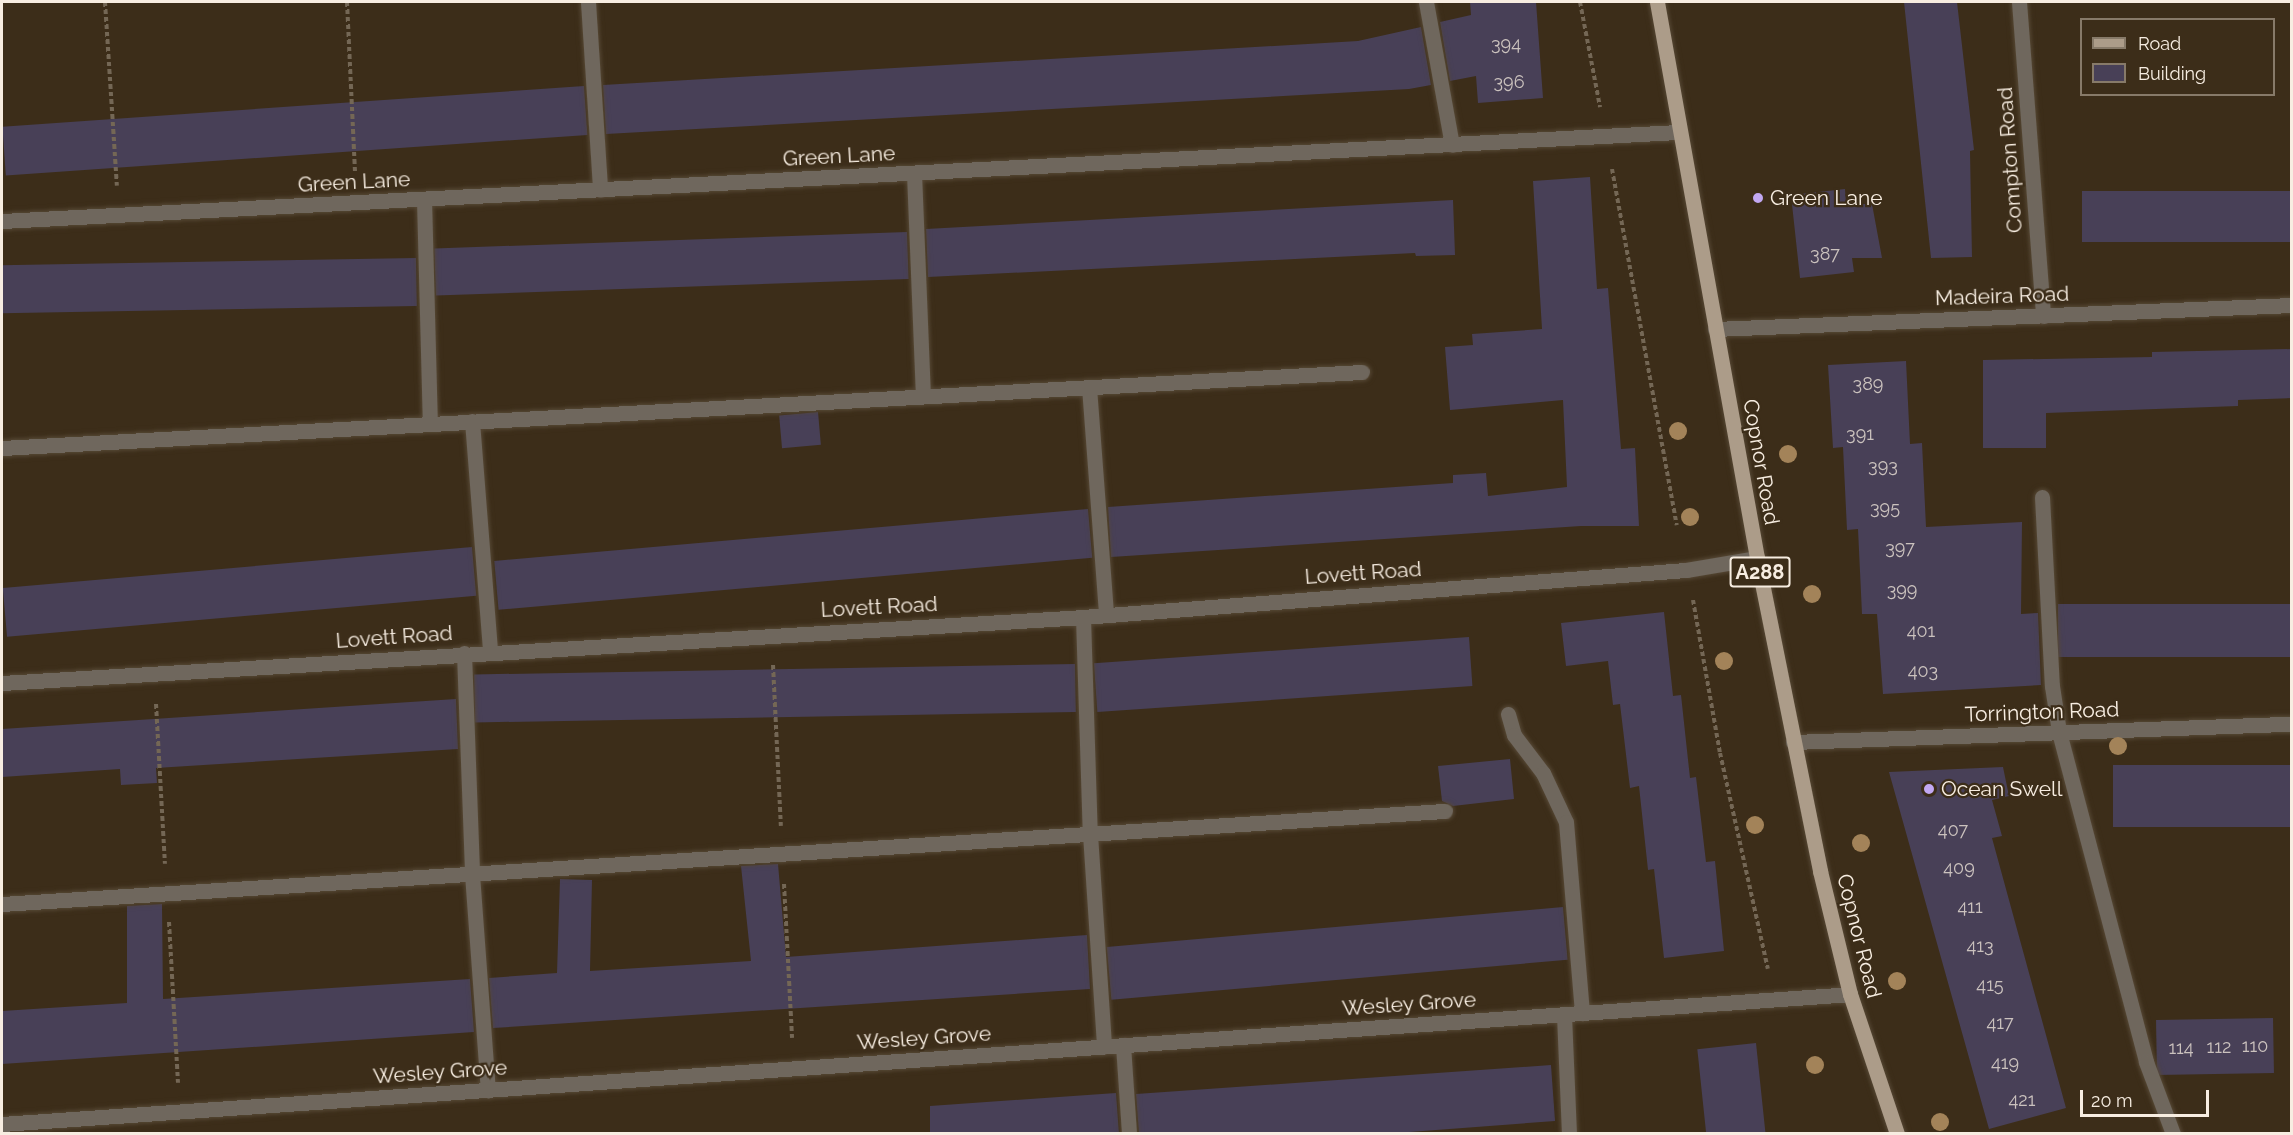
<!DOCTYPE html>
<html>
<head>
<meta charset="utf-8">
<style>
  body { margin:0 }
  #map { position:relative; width:2293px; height:1135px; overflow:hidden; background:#3c2d19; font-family:Raleway,sans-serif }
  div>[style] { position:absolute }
  .building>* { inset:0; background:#484057; transform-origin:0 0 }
  .path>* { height:4px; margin-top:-2px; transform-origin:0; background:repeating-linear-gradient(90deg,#746755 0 4.5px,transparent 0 7.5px) }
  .roads { filter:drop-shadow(0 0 2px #564835) drop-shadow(0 0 2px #564835) }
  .minor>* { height:15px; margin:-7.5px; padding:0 7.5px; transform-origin:7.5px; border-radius:7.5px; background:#6f675d }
  .major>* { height:15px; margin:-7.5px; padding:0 7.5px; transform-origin:7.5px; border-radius:7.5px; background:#ac9c89 }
  .trees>* { width:18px; height:18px; margin:-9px; border-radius:50%; background:#a38359 }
  .dots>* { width:16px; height:16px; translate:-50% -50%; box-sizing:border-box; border:3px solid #3c2d19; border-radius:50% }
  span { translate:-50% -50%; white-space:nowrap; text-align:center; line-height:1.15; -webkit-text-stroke:4.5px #3c2d19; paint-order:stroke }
  .number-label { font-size:18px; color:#cbc2be }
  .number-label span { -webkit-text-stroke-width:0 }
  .shield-label span { padding:2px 4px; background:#3c2d19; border:2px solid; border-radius:4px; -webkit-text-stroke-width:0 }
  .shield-label { font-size:20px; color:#f7ede1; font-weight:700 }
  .street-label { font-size:21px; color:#f7ede1 }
  .poi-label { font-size:21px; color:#f7ede1 }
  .left { translate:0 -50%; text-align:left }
  .frame { position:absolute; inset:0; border:3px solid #f7ede1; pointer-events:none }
  .legend { position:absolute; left:2080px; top:18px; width:195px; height:78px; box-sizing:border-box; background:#3c2d19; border:2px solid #877a69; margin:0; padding:8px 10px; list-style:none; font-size:18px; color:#f7ede1 }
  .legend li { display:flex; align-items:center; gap:12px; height:30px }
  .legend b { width:30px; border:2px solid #877a69 }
  .scale { position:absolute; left:2080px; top:1090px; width:129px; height:27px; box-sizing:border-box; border:3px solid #f7ede1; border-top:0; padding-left:8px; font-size:18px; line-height:21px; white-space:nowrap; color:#f7ede1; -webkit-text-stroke:4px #3c2d19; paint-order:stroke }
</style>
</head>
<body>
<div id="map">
  <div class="building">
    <div style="clip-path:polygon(1470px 2px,1536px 2px,1543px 98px,1478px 103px,1476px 76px,1450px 81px,1440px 22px,1471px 15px)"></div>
    <div style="clip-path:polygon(1904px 2px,1957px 2px,1974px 150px,1970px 151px,1972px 257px,1931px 258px)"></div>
    <div style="clip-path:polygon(1421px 27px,1431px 85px,1409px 89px,606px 134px,603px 85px,1358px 41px)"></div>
    <div style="left:584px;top:86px;width:49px;height:583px;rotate:86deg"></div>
    <div style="clip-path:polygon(1590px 177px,1597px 289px,1608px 288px,1621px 449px,1635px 448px,1639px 526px,1581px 526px,1111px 557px,1108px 507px,1453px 483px,1453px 475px,1486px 473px,1488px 496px,1567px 487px,1563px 400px,1450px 410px,1445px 347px,1473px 345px,1472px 334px,1542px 329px,1533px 181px)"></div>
    <div style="clip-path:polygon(1845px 189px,1846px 204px,1872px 204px,1882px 258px,1852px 258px,1854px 272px,1800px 278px,1791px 195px)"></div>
    <div style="left:2292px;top:191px;width:51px;height:210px;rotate:90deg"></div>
    <div style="clip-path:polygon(1453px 200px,1455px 255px,1416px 256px,1415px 253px,928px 277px,926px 229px)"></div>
    <div style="left:907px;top:232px;width:47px;height:473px;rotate:88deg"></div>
    <div style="left:416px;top:258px;width:48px;height:415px;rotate:89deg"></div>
    <div style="clip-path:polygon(2292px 349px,2292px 398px,2238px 400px,2238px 406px,2046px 413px,2046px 448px,1983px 448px,1983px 360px,2152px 357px,2152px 352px)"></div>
    <div style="clip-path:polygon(1906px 361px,1910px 444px,1922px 443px,1926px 527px,2022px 522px,2021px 614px,2038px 613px,2041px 685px,1883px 694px,1877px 614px,1862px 614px,1858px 529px,1847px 530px,1843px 447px,1833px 448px,1828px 365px)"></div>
    <div style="left:818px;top:412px;width:33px;height:39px;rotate:85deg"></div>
    <div style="left:1088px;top:509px;width:49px;height:596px;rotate:85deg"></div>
    <div style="left:472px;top:547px;width:49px;height:471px;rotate:85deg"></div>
    <div style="left:2292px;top:604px;width:53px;height:234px;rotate:90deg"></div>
    <div style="clip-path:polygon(1664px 612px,1673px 696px,1681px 695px,1690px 778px,1696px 777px,1706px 862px,1715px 861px,1724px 951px,1664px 958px,1654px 869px,1648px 870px,1639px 786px,1630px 788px,1620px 704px,1613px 705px,1608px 661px,1566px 666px,1561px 623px)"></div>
    <div style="left:1469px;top:637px;width:49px;height:376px;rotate:86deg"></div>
    <div style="left:1075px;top:664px;width:48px;height:601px;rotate:89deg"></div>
    <div style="clip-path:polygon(456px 699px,458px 749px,156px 768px,157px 783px,121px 785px,120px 769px,2px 777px,2px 729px)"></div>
    <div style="clip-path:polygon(1510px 759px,1514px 799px,1453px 806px,1442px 801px,1438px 766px)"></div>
    <div style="left:2292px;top:765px;width:62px;height:179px;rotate:90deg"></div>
    <div style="clip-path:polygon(2003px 767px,2009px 796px,1992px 800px,2002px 836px,1992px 838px,2066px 1108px,1989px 1129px,1889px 772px)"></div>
    <div style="clip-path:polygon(778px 864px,786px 957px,1087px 935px,1090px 989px,493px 1028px,489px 978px,557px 973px,560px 879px,592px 880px,590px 971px,751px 961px,741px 866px)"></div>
    <div style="clip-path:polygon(162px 904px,163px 999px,470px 979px,474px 1032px,2px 1064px,2px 1011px,127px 1003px,127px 906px)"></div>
    <div style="left:1563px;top:907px;width:53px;height:458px;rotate:85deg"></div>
    <div style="left:2273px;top:1018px;width:55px;height:117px;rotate:89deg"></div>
    <div style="left:1756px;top:1043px;width:92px;height:59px;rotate:84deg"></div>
    <div style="clip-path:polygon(1551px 1065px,1555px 1121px,1383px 1134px,1139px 1134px,1136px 1094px)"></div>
    <div style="clip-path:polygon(1116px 1093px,1119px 1134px,930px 1134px,930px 1106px)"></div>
  </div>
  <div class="path">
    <div style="left:105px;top:2px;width:184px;rotate:86.3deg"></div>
    <div style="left:347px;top:2px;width:170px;rotate:87.3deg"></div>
    <div style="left:1580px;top:2px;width:107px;rotate:79.2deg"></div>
    <div style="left:1612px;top:169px;width:362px;rotate:79.7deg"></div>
    <div style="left:1693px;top:600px;width:155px;rotate:80deg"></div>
    <div style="left:1720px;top:753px;width:221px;rotate:77.5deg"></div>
    <div style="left:773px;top:665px;width:161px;rotate:87.2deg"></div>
    <div style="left:156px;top:704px;width:160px;rotate:86.8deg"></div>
    <div style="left:784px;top:884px;width:154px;rotate:87deg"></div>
    <div style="left:169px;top:922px;width:161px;rotate:86.8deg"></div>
  </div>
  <div class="roads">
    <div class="minor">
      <div style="left:588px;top:2px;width:188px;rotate:86.3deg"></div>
      <div style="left:1426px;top:2px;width:145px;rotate:79.7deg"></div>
      <div style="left:2019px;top:2px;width:315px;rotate:85.6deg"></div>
      <div style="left:914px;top:173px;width:223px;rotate:87.7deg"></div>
      <div style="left:424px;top:199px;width:225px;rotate:88.5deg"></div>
      <div style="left:2px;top:221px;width:1679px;rotate:-3.04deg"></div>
      <div style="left:1715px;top:329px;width:577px;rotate:-2.38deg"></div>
      <div style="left:1089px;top:387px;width:228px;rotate:85.7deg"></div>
      <div style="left:472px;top:421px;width:230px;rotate:85.5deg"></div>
      <div style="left:2px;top:448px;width:1362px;rotate:-3.2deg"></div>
      <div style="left:2042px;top:497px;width:189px;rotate:87deg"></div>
      <div style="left:2052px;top:686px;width:47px;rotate:81.3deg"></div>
      <div style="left:2059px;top:732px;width:341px;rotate:75.2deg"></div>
      <div style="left:2146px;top:1062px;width:77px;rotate:69.4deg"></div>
      <div style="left:1083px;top:617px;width:217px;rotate:88.2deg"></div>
      <div style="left:1090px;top:834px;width:213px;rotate:86.2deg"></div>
      <div style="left:464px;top:653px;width:221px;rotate:87.9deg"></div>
      <div style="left:472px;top:874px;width:217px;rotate:85.8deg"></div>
      <div style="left:2px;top:683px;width:1083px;rotate:-3.49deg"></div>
      <div style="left:1083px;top:617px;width:605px;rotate:-4.46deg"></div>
      <div style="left:1686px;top:570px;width:72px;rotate:-9.6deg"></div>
      <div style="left:1508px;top:714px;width:22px;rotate:74deg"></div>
      <div style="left:1514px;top:735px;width:48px;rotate:52.7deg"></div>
      <div style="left:1543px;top:773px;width:54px;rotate:64.9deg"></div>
      <div style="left:1566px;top:822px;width:192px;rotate:85.2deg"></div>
      <div style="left:1793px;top:742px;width:499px;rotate:-2.1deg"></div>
      <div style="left:2px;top:904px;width:1446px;rotate:-3.69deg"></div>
      <div style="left:1564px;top:1015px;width:119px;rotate:87.6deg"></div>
      <div style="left:1123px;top:1045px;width:89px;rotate:86.1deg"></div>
      <div style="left:2px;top:1124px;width:1853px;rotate:-4.02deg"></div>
    </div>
    <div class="major">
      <div style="left:1657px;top:2px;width:565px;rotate:79.8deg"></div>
      <div style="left:1757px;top:558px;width:319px;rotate:78.6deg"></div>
      <div style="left:1820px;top:871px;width:127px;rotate:76.3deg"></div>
      <div style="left:1850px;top:994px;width:148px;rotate:71.4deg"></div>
    </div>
  </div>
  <div class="trees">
    <div style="left:1678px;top:431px"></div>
    <div style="left:1788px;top:454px"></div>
    <div style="left:1690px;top:517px"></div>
    <div style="left:1812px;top:594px"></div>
    <div style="left:1724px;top:661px"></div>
    <div style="left:2118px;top:746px"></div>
    <div style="left:1755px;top:825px"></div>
    <div style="left:1861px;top:843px"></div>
    <div style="left:1897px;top:981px"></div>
    <div style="left:1815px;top:1065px"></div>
    <div style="left:1940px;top:1122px"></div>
  </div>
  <div class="dots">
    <div style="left:1758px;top:198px;background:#c2a8f2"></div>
    <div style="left:1929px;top:789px;background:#c2a8f2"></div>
  </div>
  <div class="number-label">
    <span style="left:1506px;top:44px">394</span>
    <span style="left:1509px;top:82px">396</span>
    <span style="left:1825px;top:254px">387</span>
    <span style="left:1868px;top:384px">389</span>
    <span style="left:1860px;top:434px">391</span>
    <span style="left:1883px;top:466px">393</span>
    <span style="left:1885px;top:508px">395</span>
    <span style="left:1900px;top:548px">397</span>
    <span style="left:1902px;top:590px">399</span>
    <span style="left:1921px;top:631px">401</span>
    <span style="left:1923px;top:671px">403</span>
    <span style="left:1953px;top:830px">407</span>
    <span style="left:1959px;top:868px">409</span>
    <span style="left:1970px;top:907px">411</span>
    <span style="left:1980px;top:946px">413</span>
    <span style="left:1990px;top:985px">415</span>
    <span style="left:2000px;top:1023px">417</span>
    <span style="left:2255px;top:1046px">110</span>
    <span style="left:2219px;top:1047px">112</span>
    <span style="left:2181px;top:1048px">114</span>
    <span style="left:2005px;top:1063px">419</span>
    <span style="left:2022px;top:1100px">421</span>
  </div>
  <div class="shield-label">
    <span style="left:1760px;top:572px">A288</span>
  </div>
  <div class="street-label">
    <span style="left:839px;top:156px;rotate:-3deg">Green Lane</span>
    <span style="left:2010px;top:160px;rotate:-94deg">Compton Road</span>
    <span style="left:354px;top:182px;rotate:-3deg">Green Lane</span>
    <span style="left:2002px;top:296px;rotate:-2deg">Madeira Road</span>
    <span style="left:1761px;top:462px;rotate:80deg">Copnor Road</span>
    <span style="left:1363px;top:573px;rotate:-4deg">Lovett Road</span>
    <span style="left:879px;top:607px;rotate:-3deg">Lovett Road</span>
    <span style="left:394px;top:637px;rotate:-4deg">Lovett Road</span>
    <span style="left:2042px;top:712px;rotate:-2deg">Torrington Road</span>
    <span style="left:1859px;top:936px;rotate:76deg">Copnor Road</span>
    <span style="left:1409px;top:1004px;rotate:-4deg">Wesley Grove</span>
    <span style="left:924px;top:1038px;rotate:-4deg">Wesley Grove</span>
    <span style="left:440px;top:1072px;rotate:-4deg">Wesley Grove</span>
  </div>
  <div class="poi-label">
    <span class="left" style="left:1770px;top:198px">Green Lane</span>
    <span class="left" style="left:1941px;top:789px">Ocean Swell</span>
  </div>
  <div class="frame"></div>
  <ul class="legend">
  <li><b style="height:8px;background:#ac9c89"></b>Road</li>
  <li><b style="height:16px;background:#484057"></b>Building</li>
  </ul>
  <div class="scale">20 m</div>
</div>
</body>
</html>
